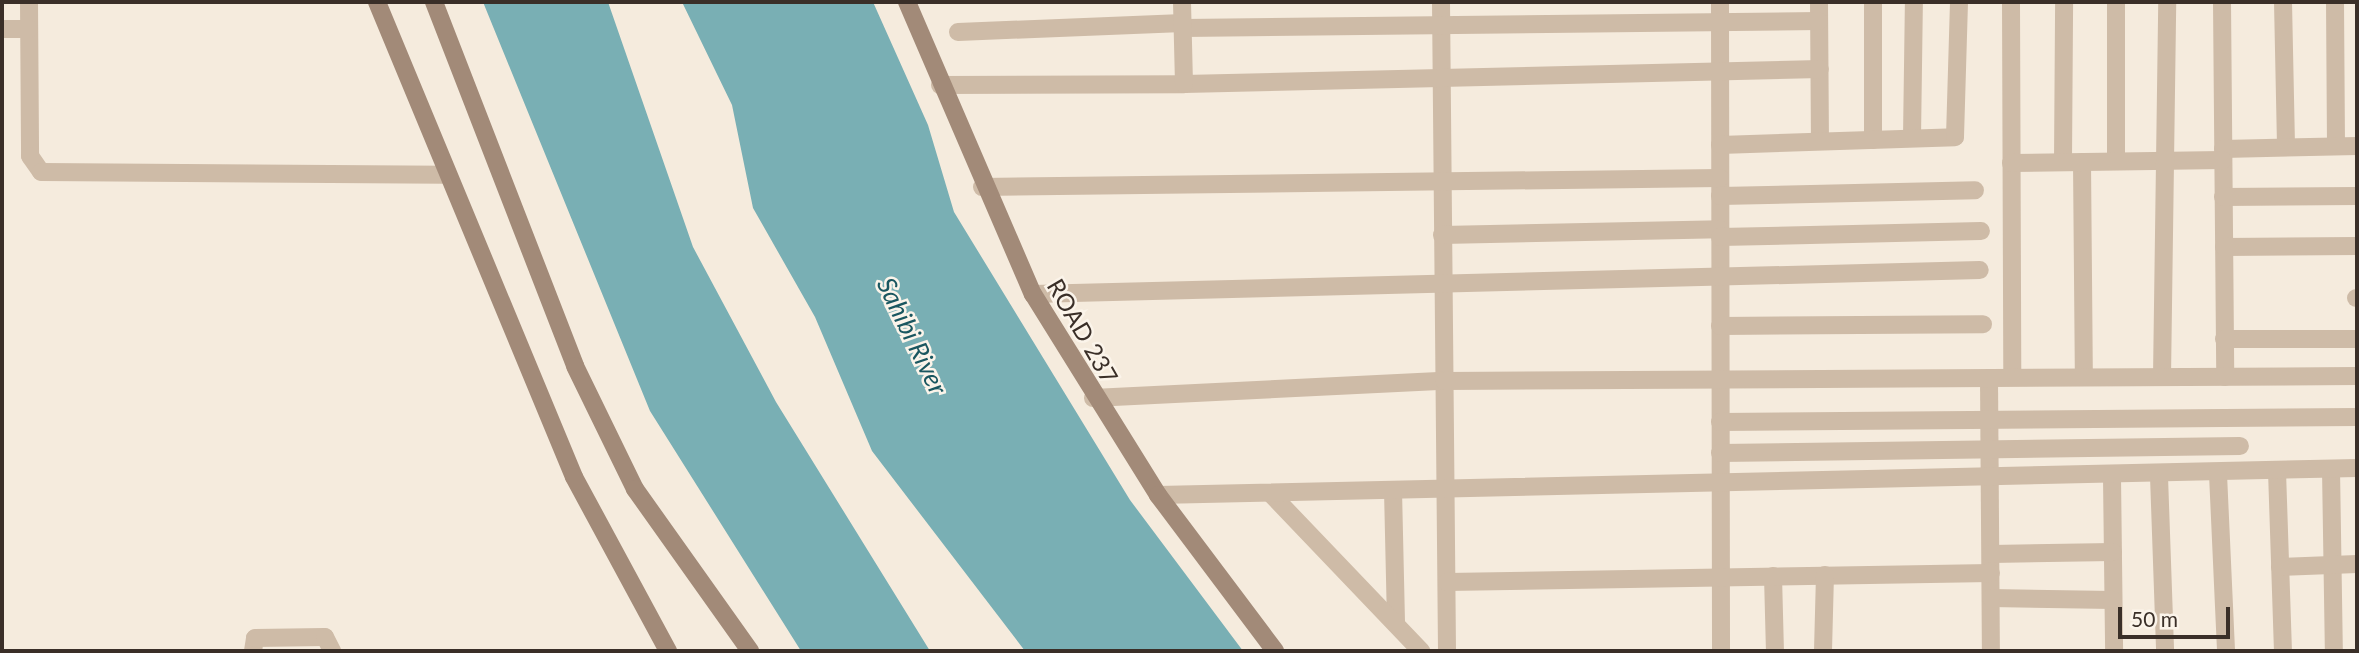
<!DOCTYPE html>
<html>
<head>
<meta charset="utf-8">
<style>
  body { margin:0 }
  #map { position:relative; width:2359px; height:653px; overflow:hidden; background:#f5ebdd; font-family:Lato,sans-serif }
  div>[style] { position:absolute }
  .water>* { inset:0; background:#79afb4 }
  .street>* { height:18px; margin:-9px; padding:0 9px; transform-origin:9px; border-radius:9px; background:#cebba7 }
  .secondary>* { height:18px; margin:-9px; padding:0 9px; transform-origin:9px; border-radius:9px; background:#a28a78 }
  span { translate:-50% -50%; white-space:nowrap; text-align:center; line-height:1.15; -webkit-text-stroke:5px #fbf4ea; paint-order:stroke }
  .street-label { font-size:24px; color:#3a2f28 }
  .water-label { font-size:26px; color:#1a5760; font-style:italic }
  .frame { position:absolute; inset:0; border:4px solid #3a2f28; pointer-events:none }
  .scale { position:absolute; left:2118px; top:607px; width:112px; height:32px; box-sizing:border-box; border:4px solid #3a2f28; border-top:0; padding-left:9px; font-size:21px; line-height:24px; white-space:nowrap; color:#3a2f28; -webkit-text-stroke:5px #fbf4ea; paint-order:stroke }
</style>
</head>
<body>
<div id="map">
  <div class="water">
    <div style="clip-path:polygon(483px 2px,608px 2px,693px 247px,776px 402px,930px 651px,801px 651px,650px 411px)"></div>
    <div style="clip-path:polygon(682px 2px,873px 2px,928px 125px,954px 212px,1130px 500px,1243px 651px,1025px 651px,872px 451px,815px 317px,753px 208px,732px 105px)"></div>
  </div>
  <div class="street">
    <div style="left:29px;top:2px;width:154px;rotate:89.6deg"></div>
    <div style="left:30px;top:156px;width:19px;rotate:55deg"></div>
    <div style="left:41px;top:172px;width:404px;rotate:0.4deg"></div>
    <div style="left:1441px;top:2px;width:649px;rotate:89.47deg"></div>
    <div style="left:1720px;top:2px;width:649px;rotate:89.91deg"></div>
    <div style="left:1819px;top:2px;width:139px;rotate:89.6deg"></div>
    <div style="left:2011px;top:2px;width:375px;rotate:89.8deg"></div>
    <div style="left:2116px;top:2px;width:159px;rotate:90deg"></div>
    <div style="left:2222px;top:2px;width:375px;rotate:89.5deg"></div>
    <div style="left:2283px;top:2px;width:145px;rotate:88.8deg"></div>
    <div style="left:2335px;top:2px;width:144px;rotate:89.6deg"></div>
    <div style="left:1183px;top:28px;width:636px;rotate:-0.63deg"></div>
    <div style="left:2px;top:29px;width:27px"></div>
    <div style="left:958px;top:32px;width:225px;rotate:-2.3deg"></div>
    <div style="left:1184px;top:84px;width:636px;rotate:-1.35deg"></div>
    <div style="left:940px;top:85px;width:244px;rotate:-0.2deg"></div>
    <div style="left:1184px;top:84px;width:82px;rotate:-91.4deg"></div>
    <div style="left:1912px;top:138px;width:136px;rotate:-89.2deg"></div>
    <div style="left:1873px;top:140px;width:138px;rotate:-90deg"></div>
    <div style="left:1720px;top:145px;width:235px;rotate:-1.9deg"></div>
    <div style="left:1955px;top:137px;width:135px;rotate:-88.3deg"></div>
    <div style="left:2223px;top:149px;width:134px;rotate:-1.3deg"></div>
    <div style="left:2063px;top:161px;width:159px;rotate:-89.6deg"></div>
    <div style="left:2082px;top:162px;width:213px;rotate:89.5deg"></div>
    <div style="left:2011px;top:163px;width:212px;rotate:-0.8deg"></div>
    <div style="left:982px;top:187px;width:738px;rotate:-0.7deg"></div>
    <div style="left:1720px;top:196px;width:255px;rotate:-1.3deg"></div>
    <div style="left:2223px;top:197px;width:134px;rotate:-0.4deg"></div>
    <div style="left:1442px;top:235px;width:278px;rotate:-1.2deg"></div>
    <div style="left:1720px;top:237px;width:261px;rotate:-1.3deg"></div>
    <div style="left:2224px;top:247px;width:133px;rotate:-0.4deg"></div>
    <div style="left:1033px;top:294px;width:947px;rotate:-1.45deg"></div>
    <div style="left:2356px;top:298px;width:1px"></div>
    <div style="left:1720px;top:326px;width:263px;rotate:-0.4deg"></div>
    <div style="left:2224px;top:339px;width:133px"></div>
    <div style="left:2162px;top:377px;width:375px;rotate:-89.2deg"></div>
    <div style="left:1989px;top:378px;width:273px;rotate:89.6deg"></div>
    <div style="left:1093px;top:398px;width:351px;rotate:-2.8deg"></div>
    <div style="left:1444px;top:381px;width:913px;rotate:-0.31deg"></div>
    <div style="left:1720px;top:422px;width:637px;rotate:-0.45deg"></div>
    <div style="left:1720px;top:453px;width:520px;rotate:-0.77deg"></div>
    <div style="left:2331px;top:469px;width:182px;rotate:89.1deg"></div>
    <div style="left:2277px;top:471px;width:180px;rotate:88.1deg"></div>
    <div style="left:2218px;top:474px;width:177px;rotate:87.4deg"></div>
    <div style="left:2159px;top:476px;width:175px;rotate:88deg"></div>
    <div style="left:2112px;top:477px;width:174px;rotate:89.3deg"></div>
    <div style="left:1393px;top:490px;width:134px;rotate:88.7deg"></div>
    <div style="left:1270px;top:493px;width:219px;rotate:46.3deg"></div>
    <div style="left:1158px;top:495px;width:1199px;rotate:-1.29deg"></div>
    <div style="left:1991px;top:554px;width:122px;rotate:-0.9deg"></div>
    <div style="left:2280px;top:567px;width:77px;rotate:-2.2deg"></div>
    <div style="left:1773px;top:576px;width:75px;rotate:88.5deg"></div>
    <div style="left:1447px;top:582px;width:544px;rotate:-0.95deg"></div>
    <div style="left:1991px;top:598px;width:122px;rotate:0.9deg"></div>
    <div style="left:253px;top:651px;width:13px;rotate:-81deg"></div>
    <div style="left:255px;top:638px;width:70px;rotate:-0.8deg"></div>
    <div style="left:325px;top:637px;width:16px;rotate:63deg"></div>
    <div style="left:1823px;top:651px;width:76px;rotate:-88.5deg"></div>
  </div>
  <div class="secondary">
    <div style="left:377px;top:2px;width:514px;rotate:67.47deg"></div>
    <div style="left:574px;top:477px;width:198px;rotate:61.6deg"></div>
    <div style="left:434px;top:2px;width:390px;rotate:68.8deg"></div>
    <div style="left:575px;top:366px;width:137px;rotate:64deg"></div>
    <div style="left:635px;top:489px;width:199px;rotate:54.6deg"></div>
    <div style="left:907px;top:2px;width:318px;rotate:66.7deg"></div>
    <div style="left:1033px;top:294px;width:237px;rotate:58.1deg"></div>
    <div style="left:1158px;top:495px;width:195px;rotate:53.1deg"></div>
  </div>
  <div class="street-label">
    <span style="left:1083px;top:331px;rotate:60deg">ROAD 237</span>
  </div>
  <div class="water-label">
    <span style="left:912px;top:336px;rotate:64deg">Sahibi River</span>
  </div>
  <div class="frame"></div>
  <div class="scale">50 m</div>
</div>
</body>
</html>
